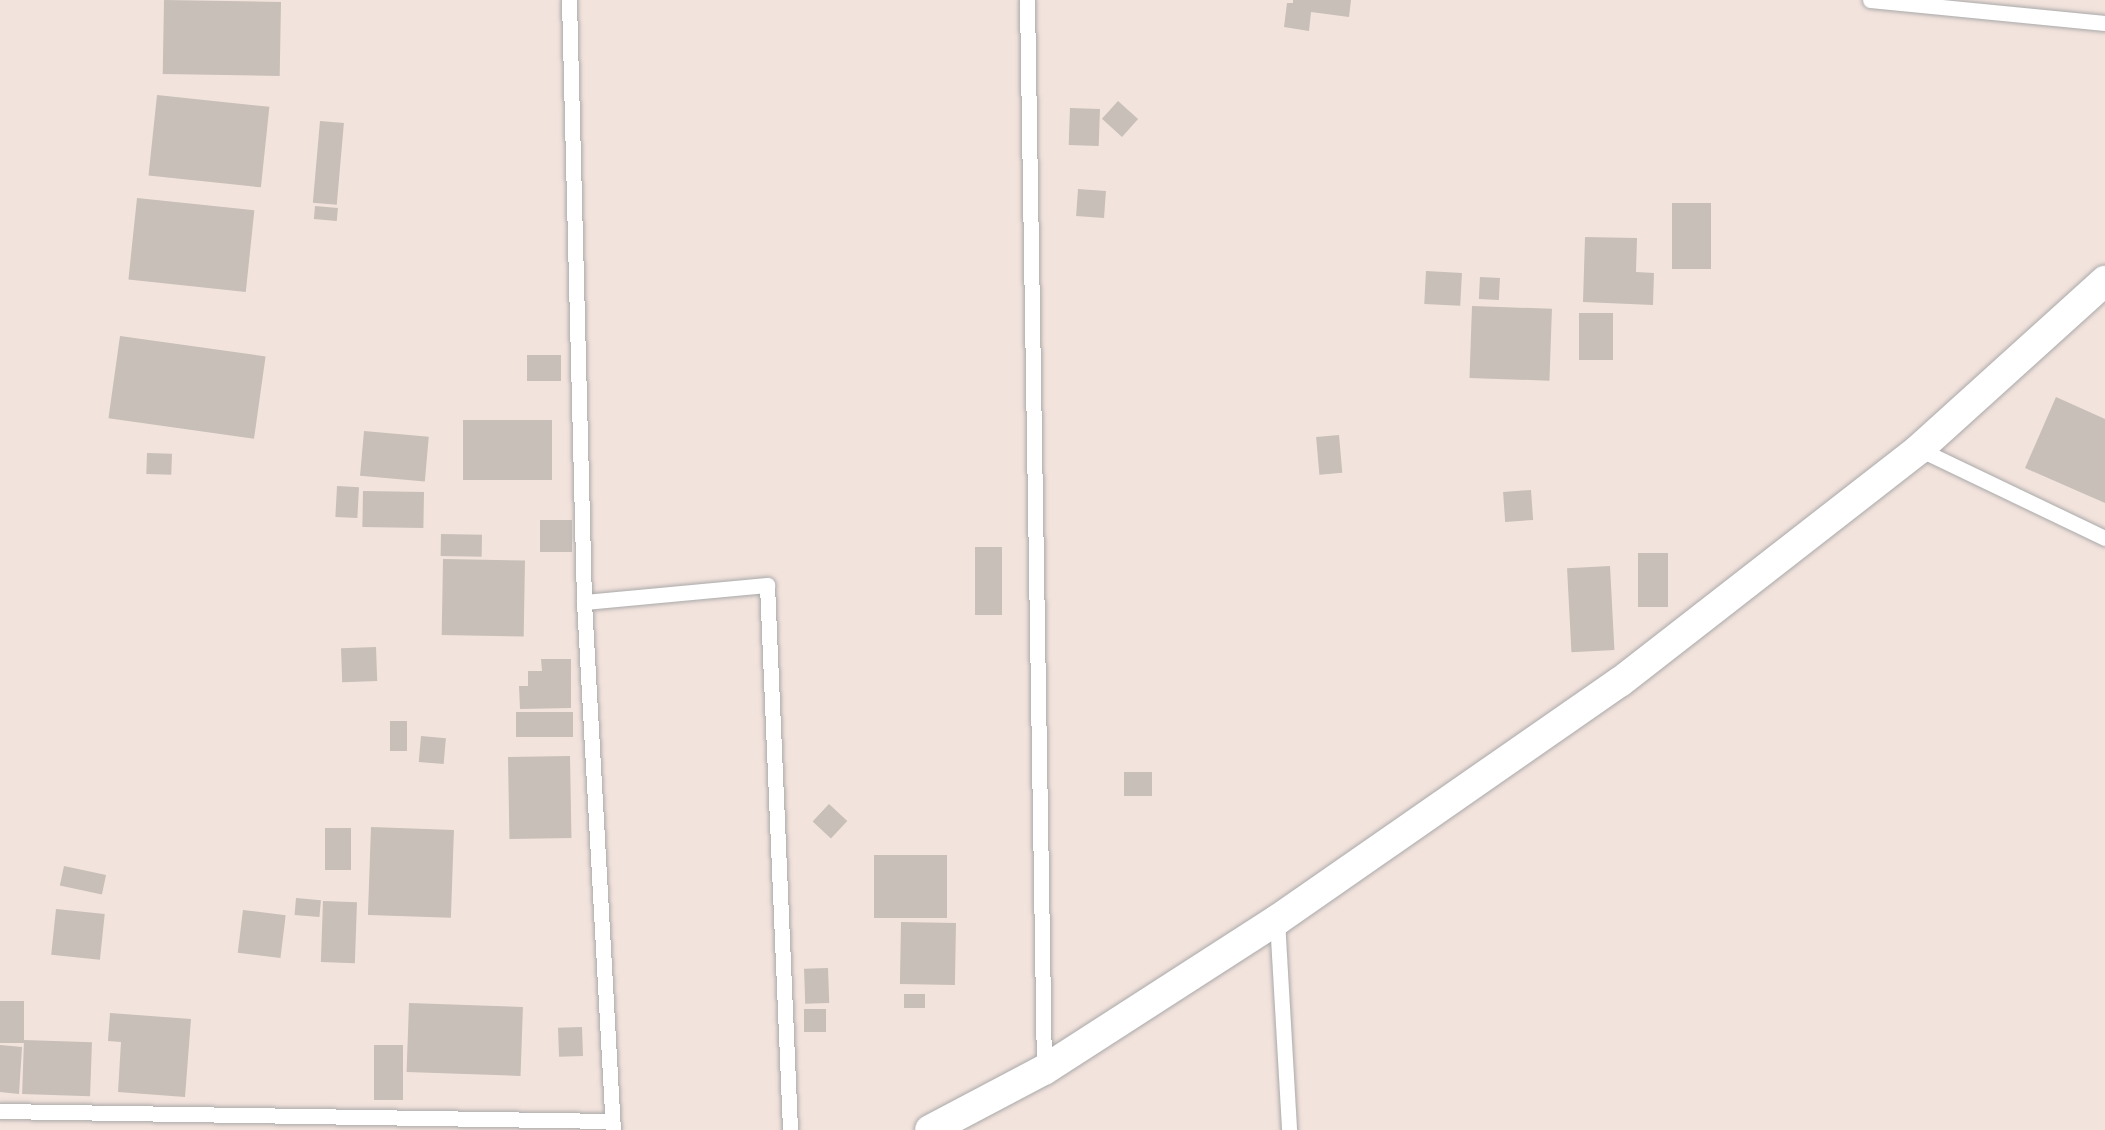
<!DOCTYPE html>
<html>
<head>
<meta charset="utf-8">
<style>
  body { margin:0 }
  #map { position:relative; width:2105px; height:1130px; overflow:hidden; background:#f2efe9; font-family:Poppins,sans-serif }
  div>[style] { position:absolute }
  .military>* { inset:0; background:#f3e3dd; transform-origin:0 0 }
  .building>* { inset:0; background:#c7bfb8; transform-origin:0 0 }
  .roads { filter:drop-shadow(0 0 2px #a9a9a9) drop-shadow(0 0 2px #a9a9a9) }
  .lane>* { height:15px; margin:-7.5px; padding:0 7.5px; transform-origin:7.5px; border-radius:7.5px; background:#fff }
  .street>* { height:30px; margin:-15px; padding:0 15px; transform-origin:15px; border-radius:15px; background:#fff }
  span { translate:-50% -50%; white-space:nowrap; text-align:center; line-height:1.15; -webkit-text-stroke:4.5px #fff; paint-order:stroke }
</style>
</head>
<body>
<div id="map">
  <div class="military">
    <div style="left:0;top:0;width:2105px;height:1130px"></div>
  </div>
  <div class="building">
    <div style="left:164px;top:0;width:117px;height:74px;rotate:1deg"></div>
    <div style="clip-path:polygon(1293px 0,1351px 0,1349px 17px,1311px 12px,1309px 31px,1284px 27px,1287px 3px,1293px 3px)"></div>
    <div style="left:157px;top:95px;width:113px;height:81px;rotate:6deg"></div>
    <div style="left:1118px;top:101px;width:27px;height:24px;rotate:42deg"></div>
    <div style="left:1070px;top:108px;width:30px;height:37px;rotate:2deg"></div>
    <div style="left:320px;top:121px;width:24px;height:82px;rotate:5deg"></div>
    <div style="left:1078px;top:189px;width:28px;height:27px;rotate:4deg"></div>
    <div style="left:137px;top:198px;width:118px;height:82px;rotate:6deg"></div>
    <div style="left:1672px;top:203px;width:39px;height:66px"></div>
    <div style="left:315px;top:206px;width:23px;height:13px;rotate:5deg"></div>
    <div style="clip-path:polygon(1585px 237px,1637px 238px,1636px 272px,1654px 273px,1653px 305px,1583px 302px)"></div>
    <div style="left:1426px;top:271px;width:36px;height:33px;rotate:3deg"></div>
    <div style="left:1480px;top:277px;width:20px;height:22px;rotate:3deg"></div>
    <div style="left:1472px;top:306px;width:80px;height:72px;rotate:2deg"></div>
    <div style="left:1579px;top:313px;width:34px;height:47px"></div>
    <div style="left:120px;top:336px;width:147px;height:83px;rotate:8deg"></div>
    <div style="left:527px;top:355px;width:34px;height:26px"></div>
    <div style="clip-path:polygon(2056px 397px,2105px 419px,2105px 503px,2025px 468px)"></div>
    <div style="left:463px;top:420px;width:89px;height:60px"></div>
    <div style="left:364px;top:431px;width:65px;height:45px;rotate:5deg"></div>
    <div style="left:1339px;top:435px;width:38px;height:23px;rotate:85deg"></div>
    <div style="left:147px;top:453px;width:25px;height:21px;rotate:2deg"></div>
    <div style="left:337px;top:486px;width:22px;height:31px;rotate:3deg"></div>
    <div style="left:1531px;top:490px;width:30px;height:28px;rotate:86deg"></div>
    <div style="left:363px;top:491px;width:61px;height:36px;rotate:1deg"></div>
    <div style="left:572px;top:520px;width:32px;height:32px;rotate:90deg"></div>
    <div style="left:441px;top:534px;width:41px;height:22px;rotate:1deg"></div>
    <div style="left:975px;top:547px;width:27px;height:68px"></div>
    <div style="left:1638px;top:553px;width:30px;height:54px"></div>
    <div style="left:443px;top:559px;width:82px;height:76px;rotate:1deg"></div>
    <div style="left:1610px;top:566px;width:84px;height:43px;rotate:87deg"></div>
    <div style="left:376px;top:647px;width:34px;height:35px;rotate:88deg"></div>
    <div style="clip-path:polygon(541px 659px,571px 659px,571px 708px,520px 709px,519px 686px,528px 686px,528px 671px,542px 671px)"></div>
    <div style="left:516px;top:712px;width:57px;height:25px"></div>
    <div style="left:390px;top:721px;width:17px;height:30px"></div>
    <div style="left:421px;top:736px;width:25px;height:26px;rotate:5deg"></div>
    <div style="left:570px;top:756px;width:82px;height:62px;rotate:89deg"></div>
    <div style="left:1124px;top:772px;width:28px;height:24px"></div>
    <div style="left:829px;top:804px;width:25px;height:24px;rotate:43deg"></div>
    <div style="left:371px;top:827px;width:83px;height:88px;rotate:2deg"></div>
    <div style="left:325px;top:828px;width:26px;height:42px"></div>
    <div style="left:874px;top:855px;width:73px;height:63px"></div>
    <div style="left:64px;top:866px;width:43px;height:20px;rotate:12deg"></div>
    <div style="left:296px;top:898px;width:25px;height:17px;rotate:5deg"></div>
    <div style="left:323px;top:901px;width:34px;height:61px;rotate:2deg"></div>
    <div style="left:56px;top:909px;width:49px;height:46px;rotate:6deg"></div>
    <div style="left:243px;top:910px;width:43px;height:43px;rotate:7deg"></div>
    <div style="left:901px;top:922px;width:55px;height:62px;rotate:1deg"></div>
    <div style="left:828px;top:968px;width:35px;height:24px;rotate:88deg"></div>
    <div style="left:925px;top:994px;width:14px;height:21px;rotate:90deg"></div>
    <div style="left:0;top:1001px;width:24px;height:42px"></div>
    <div style="left:409px;top:1003px;width:114px;height:69px;rotate:2deg"></div>
    <div style="left:804px;top:1009px;width:22px;height:23px"></div>
    <div style="clip-path:polygon(110px 1013px,191px 1019px,185px 1097px,118px 1092px,121px 1042px,108px 1041px)"></div>
    <div style="left:582px;top:1027px;width:29px;height:24px;rotate:88deg"></div>
    <div style="left:24px;top:1040px;width:68px;height:54px;rotate:2deg"></div>
    <div style="clip-path:polygon(0 1045px,22px 1047px,19px 1094px,0 1092px)"></div>
    <div style="left:403px;top:1045px;width:55px;height:29px;rotate:90deg"></div>
  </div>
  <div class="roads">
    <div class="lane">
      <div style="left:569px;top:0;width:602px;rotate:88.57deg"></div>
      <div style="left:584px;top:602px;width:529px;rotate:86.86deg"></div>
      <div style="left:1027px;top:0;width:1070px;rotate:89.09deg"></div>
      <div style="left:1870px;top:0;width:236px;rotate:5.6deg"></div>
      <div style="left:1919px;top:449px;width:206px;rotate:25.6deg"></div>
      <div style="left:584px;top:602px;width:184px;rotate:-5.3deg"></div>
      <div style="left:767px;top:585px;width:545px;rotate:87.58deg"></div>
      <div style="left:1277px;top:920px;width:210px;rotate:86.7deg"></div>
      <div style="left:0;top:1111px;width:612px;rotate:0.94deg"></div>
    </div>
    <div class="street">
      <div style="left:930px;top:1130px;width:129px;rotate:-27.8deg"></div>
      <div style="left:1044px;top:1070px;width:277px;rotate:-32.8deg"></div>
      <div style="left:1277px;top:920px;width:417px;rotate:-34.8deg"></div>
      <div style="left:1620px;top:682px;width:379px;rotate:-37.9deg"></div>
      <div style="left:1919px;top:449px;width:251px;rotate:-42.1deg"></div>
    </div>
  </div>
</div>
</body>
</html>
